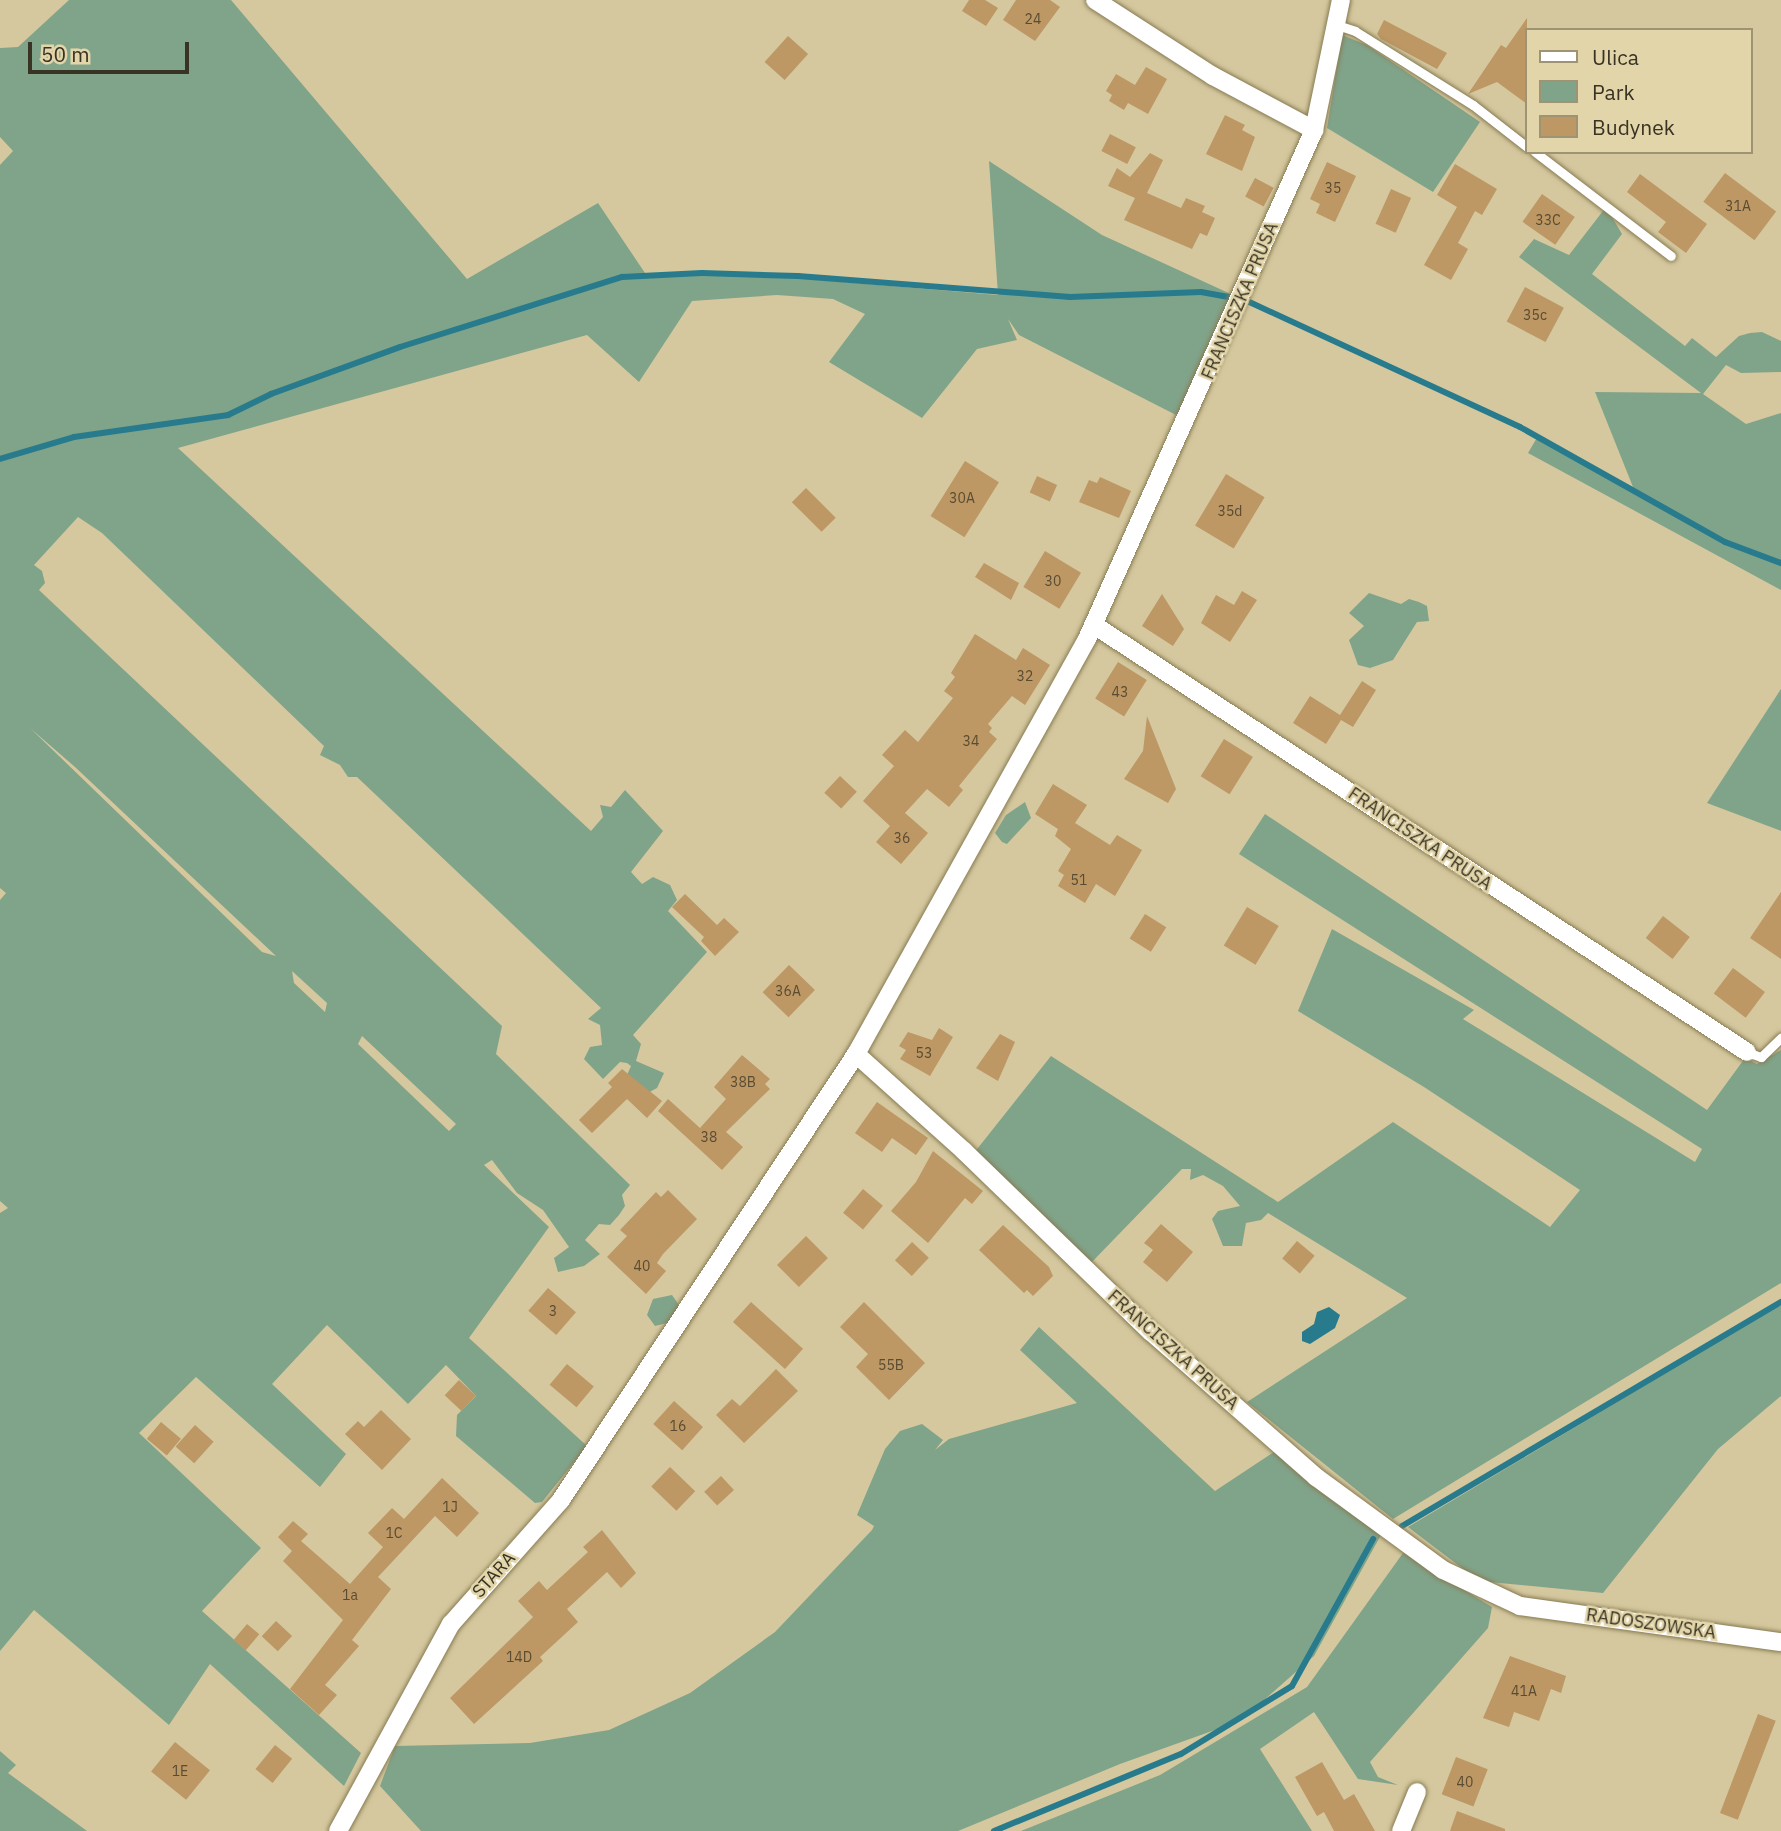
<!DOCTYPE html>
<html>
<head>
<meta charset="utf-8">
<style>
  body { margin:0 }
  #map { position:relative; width:1781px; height:1831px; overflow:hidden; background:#d5c89e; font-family:"IBM Plex Sans",sans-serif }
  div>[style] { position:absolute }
  .green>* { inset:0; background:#80a48a }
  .water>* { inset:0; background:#287b8c }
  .stream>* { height:6px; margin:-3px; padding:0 3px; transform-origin:3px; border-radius:3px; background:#287b8c }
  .building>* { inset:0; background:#bd9764; transform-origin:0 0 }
  .roads { filter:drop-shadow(0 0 2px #877b53) drop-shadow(0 0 2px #877b53) }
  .service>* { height:9px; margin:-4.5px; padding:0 4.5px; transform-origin:4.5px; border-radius:4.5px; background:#fff }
  .minor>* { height:18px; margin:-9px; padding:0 9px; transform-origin:9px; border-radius:9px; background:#fff }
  span { translate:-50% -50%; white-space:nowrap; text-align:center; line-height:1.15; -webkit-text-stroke:5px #e2d5aa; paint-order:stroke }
  .number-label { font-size:14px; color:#594c32 }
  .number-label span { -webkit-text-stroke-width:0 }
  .street-label { font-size:18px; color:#383322 }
  .legend { position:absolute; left:1525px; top:28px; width:228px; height:126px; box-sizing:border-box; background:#e2d5aa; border:2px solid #9e9474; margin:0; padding:9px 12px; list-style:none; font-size:21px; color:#383322 }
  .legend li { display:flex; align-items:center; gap:14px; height:35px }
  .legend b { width:35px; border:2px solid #9e9474 }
  .scale { position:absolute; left:28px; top:42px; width:161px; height:32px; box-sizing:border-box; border:4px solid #383322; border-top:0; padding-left:9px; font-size:21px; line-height:24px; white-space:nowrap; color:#383322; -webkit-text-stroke:5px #e2d5aa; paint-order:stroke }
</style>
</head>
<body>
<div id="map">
  <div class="green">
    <div style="clip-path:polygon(evenodd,69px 0,231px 0,467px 279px,598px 203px,647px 276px,760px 275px,998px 295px,989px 161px,1102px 235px,1233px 295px,1180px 417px,1019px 335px,1008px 319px,1017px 340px,977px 349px,922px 418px,829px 362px,865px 314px,833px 299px,777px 295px,692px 301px,639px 382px,587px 335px,178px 448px,591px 831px,603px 817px,600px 805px,611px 807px,625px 790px,663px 831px,631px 872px,642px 884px,653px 877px,670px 885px,677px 900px,668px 911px,707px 952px,633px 1035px,641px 1044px,636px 1061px,664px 1073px,657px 1088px,644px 1095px,627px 1075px,631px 1066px,627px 1063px,620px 1062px,603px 1079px,584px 1059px,590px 1047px,602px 1045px,600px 1025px,588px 1019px,601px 1008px,357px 777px,348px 777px,340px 765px,320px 755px,324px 746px,102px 533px,78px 517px,34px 565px,42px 571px,45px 583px,39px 590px,502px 1026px,496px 1054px,630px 1185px,622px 1195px,625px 1206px,619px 1215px,610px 1225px,599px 1224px,585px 1240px,600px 1254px,584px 1266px,558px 1272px,554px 1258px,569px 1247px,543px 1210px,517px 1193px,492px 1160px,484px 1165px,549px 1227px,469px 1338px,587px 1446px,542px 1502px,535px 1503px,456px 1436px,457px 1415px,476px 1396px,446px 1365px,408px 1404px,327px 1325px,272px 1384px,346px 1454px,320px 1487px,196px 1377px,139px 1433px,261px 1548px,202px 1611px,361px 1753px,344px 1786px,210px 1664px,169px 1725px,34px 1610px,0 1651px,0 1213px,8px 1208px,0 1201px,0 900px,6px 893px,0 888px,0 165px,13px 151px,0 137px,0 48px,18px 47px,69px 0,30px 728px,75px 767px,276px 956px,262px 952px,30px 728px,69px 0,292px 971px,327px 1003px,325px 1012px,294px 983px,292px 971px,69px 0,362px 1036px,456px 1124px,449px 1131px,358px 1044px,362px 1036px)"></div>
    <div style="clip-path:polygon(1342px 35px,1367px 45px,1480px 122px,1433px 192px,1327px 128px)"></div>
    <div style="clip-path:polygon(1606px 207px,1622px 234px,1592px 274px,1685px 346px,1692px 338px,1716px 357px,1739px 336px,1750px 333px,1762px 332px,1781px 341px,1781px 372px,1741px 373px,1726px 365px,1703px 394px,1746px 424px,1781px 413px,1781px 590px,1528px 453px,1538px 436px,1633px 487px,1595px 392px,1701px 393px,1519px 257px,1534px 239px,1569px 255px)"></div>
    <div style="clip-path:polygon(1369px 593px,1401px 604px,1409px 599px,1419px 602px,1427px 606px,1429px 621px,1417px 622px,1393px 660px,1370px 668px,1358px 665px,1349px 640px,1364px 626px,1349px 613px)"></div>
    <div style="clip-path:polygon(1781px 689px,1781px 831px,1707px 803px)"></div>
    <div style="clip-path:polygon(1025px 802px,1031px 818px,1007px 844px,1002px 842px,995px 833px,1006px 815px)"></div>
    <div style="clip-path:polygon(1265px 814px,1707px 1110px,1745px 1058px,1757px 1064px,1781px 1050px,1781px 1283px,1393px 1519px,1247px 1402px,1407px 1298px,1268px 1213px,1261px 1220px,1246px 1223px,1242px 1246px,1223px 1246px,1212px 1219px,1218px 1211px,1240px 1206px,1223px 1186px,1203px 1175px,1190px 1180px,1191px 1169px,1182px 1169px,1090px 1264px,974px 1153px,1051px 1056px,1278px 1202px,1393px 1122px,1550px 1227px,1580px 1190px,1424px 1087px,1298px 1011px,1332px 929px,1474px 1010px,1463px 1019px,1695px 1162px,1702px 1149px,1239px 854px)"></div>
    <div style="clip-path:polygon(672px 1295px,679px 1305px,671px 1322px,655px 1326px,647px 1315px,653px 1299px)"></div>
    <div style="clip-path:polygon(1781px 1304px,1781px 1396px,1718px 1449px,1603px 1593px,1479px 1581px,1408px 1527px)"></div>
    <div style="clip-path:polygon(1039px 1327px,1215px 1491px,1277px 1450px,1381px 1535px,1314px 1656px,1240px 1721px,1120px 1764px,958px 1831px,421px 1831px,380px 1786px,395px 1746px,530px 1743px,609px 1730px,690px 1693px,775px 1632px,872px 1530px,874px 1526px,857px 1515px,885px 1449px,900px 1431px,922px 1424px,943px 1440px,935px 1450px,949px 1439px,1077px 1403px,1020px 1350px)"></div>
    <div style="clip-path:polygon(1403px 1553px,1492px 1607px,1488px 1628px,1370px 1762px,1378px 1777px,1398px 1785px,1358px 1779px,1314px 1712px,1260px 1749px,1312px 1831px,1021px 1831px,1160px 1775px,1307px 1687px)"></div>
    <div style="clip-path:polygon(0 1751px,16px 1765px,8px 1773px,87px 1831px,0 1831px)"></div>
  </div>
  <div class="water">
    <div style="clip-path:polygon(1329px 1307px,1340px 1315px,1335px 1328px,1310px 1344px,1302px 1341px,1302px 1332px,1314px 1324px,1317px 1312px)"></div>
  </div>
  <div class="stream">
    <div style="left:0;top:459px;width:77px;rotate:-16.6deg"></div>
    <div style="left:74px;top:437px;width:156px;rotate:-8.1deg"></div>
    <div style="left:228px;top:415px;width:48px;rotate:-26deg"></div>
    <div style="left:271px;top:394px;width:137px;rotate:-20deg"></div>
    <div style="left:400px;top:347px;width:233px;rotate:-17.5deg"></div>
    <div style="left:622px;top:277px;width:80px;rotate:-2.9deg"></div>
    <div style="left:702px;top:273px;width:96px;rotate:1.8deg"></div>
    <div style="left:798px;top:276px;width:273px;rotate:4.4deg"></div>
    <div style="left:1070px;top:297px;width:131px;rotate:-2.2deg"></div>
    <div style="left:1201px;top:292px;width:45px;rotate:10.3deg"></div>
    <div style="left:1245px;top:300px;width:303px;rotate:24.8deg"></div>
    <div style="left:1520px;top:427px;width:235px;rotate:29.3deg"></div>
    <div style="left:1725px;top:542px;width:60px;rotate:20.6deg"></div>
    <div style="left:1402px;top:1526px;width:440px;rotate:-30.6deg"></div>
    <div style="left:994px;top:1831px;width:202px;rotate:-22.4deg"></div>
    <div style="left:1181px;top:1754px;width:130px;rotate:-31.5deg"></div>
    <div style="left:1292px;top:1686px;width:168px;rotate:-61.1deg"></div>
  </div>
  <div class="building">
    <div style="clip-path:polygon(969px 0,985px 0,998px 8px,986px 26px,962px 11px)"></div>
    <div style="clip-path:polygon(1016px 0,1050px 0,1060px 7px,1035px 41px,1003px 20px)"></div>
    <div style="clip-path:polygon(1527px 18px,1527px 104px,1497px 82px,1468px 94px,1501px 45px,1506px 48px)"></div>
    <div style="clip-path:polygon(1384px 20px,1447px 53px,1437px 69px,1381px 39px,1377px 34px)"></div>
    <div style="left:788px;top:36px;width:27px;height:35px;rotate:42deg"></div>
    <div style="clip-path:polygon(1146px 67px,1167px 79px,1148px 114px,1128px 103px,1124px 110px,1109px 101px,1112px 95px,1106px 91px,1116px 74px,1135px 85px)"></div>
    <div style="clip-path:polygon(1225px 115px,1245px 125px,1242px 130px,1255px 137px,1242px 171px,1206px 154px)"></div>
    <div style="left:1110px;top:134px;width:29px;height:19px;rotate:27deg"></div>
    <div style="clip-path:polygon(1150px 153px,1163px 160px,1147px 193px,1181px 208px,1186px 198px,1205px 206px,1202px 212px,1215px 218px,1207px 236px,1200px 233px,1192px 249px,1124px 220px,1135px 198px,1108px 186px,1117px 168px,1130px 177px)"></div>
    <div style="clip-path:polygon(1327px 162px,1356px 176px,1335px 222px,1316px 213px,1320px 204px,1310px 199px)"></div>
    <div style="clip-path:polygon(1455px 164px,1497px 189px,1482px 215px,1475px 211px,1458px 243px,1468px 249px,1451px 280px,1424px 265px,1457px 207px,1437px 195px)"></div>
    <div style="left:1725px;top:173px;width:64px;height:36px;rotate:37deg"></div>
    <div style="clip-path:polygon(1640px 174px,1707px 224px,1686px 253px,1658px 232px,1666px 222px,1627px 192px)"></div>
    <div style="left:1255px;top:178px;width:21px;height:21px;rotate:28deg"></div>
    <div style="left:1391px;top:189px;width:22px;height:38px;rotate:24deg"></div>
    <div style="left:1542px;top:194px;width:40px;height:34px;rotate:35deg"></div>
    <div style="left:1525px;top:287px;width:44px;height:39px;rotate:28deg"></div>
    <div style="left:965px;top:461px;width:40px;height:65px;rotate:32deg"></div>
    <div style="left:1226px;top:474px;width:45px;height:60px;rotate:31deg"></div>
    <div style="left:1037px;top:476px;width:22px;height:18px;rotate:24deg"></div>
    <div style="clip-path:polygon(1100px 477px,1131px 491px,1119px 518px,1079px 502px,1089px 480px,1097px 483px)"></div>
    <div style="left:806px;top:488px;width:42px;height:20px;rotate:45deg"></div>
    <div style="left:1045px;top:551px;width:42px;height:42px;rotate:31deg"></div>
    <div style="clip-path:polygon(984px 563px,1019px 583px,1011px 600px,975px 577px)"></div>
    <div style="clip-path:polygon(1242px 591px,1257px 600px,1230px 642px,1201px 623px,1216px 595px,1234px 605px)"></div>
    <div style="clip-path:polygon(1162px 594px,1184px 629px,1173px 646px,1142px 626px)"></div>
    <div style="clip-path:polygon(975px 634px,1016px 660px,1023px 648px,1050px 665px,1025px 705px,1012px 696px,988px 724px,992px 728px,989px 732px,997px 739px,959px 786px,963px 790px,949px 807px,927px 789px,905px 813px,928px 833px,901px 864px,876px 842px,890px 826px,863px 801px,894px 766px,882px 755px,905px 730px,918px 742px,953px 698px,944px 691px,955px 677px,951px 673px)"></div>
    <div style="left:1118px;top:662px;width:34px;height:43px;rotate:32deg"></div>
    <div style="clip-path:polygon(1362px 681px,1376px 690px,1353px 727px,1341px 720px,1326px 744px,1293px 723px,1310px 696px,1340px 715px)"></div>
    <div style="clip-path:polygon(1147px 716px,1176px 789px,1168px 803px,1124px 779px,1143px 751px)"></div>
    <div style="left:1224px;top:739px;width:34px;height:44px;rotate:32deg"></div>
    <div style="left:840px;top:776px;width:23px;height:23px;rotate:43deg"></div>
    <div style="clip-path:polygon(1053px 784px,1087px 805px,1075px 823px,1110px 845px,1117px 835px,1142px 850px,1115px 896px,1096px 884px,1085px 903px,1058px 886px,1064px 875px,1058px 871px,1071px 849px,1055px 836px,1058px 829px,1035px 814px)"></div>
    <div style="clip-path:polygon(1781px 892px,1781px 959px,1750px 938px)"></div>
    <div style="clip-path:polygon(685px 894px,717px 925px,724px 918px,739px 932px,715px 956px,701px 941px,704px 937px,672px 907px)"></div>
    <div style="left:1247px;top:907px;width:37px;height:45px;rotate:31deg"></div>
    <div style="left:1145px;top:914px;width:25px;height:29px;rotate:32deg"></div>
    <div style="left:1663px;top:916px;width:34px;height:28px;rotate:38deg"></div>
    <div style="left:789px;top:965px;width:36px;height:38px;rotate:44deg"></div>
    <div style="left:1733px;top:968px;width:40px;height:32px;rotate:37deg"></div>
    <div style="clip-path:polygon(939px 1028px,953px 1037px,930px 1076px,900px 1059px,906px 1050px,899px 1046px,908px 1032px,932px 1040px)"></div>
    <div style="clip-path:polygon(1000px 1034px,1015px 1042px,998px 1081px,976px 1068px)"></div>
    <div style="clip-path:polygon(742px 1055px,770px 1079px,765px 1084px,770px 1089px,726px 1132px,743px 1147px,722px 1170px,658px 1111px,668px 1099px,700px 1128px,726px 1099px,714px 1087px)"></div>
    <div style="clip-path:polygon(622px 1069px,662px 1101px,647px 1118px,627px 1099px,592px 1133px,579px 1120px,612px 1087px,608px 1083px)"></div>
    <div style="clip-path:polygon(877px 1102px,928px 1138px,916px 1155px,892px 1138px,882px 1152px,855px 1133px)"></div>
    <div style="clip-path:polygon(933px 1151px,983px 1191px,972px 1204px,965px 1198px,928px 1243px,891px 1211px,916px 1182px)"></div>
    <div style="left:863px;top:1189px;width:26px;height:31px;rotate:40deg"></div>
    <div style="clip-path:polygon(668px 1190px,697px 1219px,663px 1254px,657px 1263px,666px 1271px,646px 1294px,607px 1257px,627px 1236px,620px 1230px,656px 1192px,661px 1197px)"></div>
    <div style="clip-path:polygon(1161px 1224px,1193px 1252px,1167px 1282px,1143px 1262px,1153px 1250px,1144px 1243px)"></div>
    <div style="clip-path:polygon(1003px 1225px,1049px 1267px,1053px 1276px,1033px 1296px,1027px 1290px,1024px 1293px,979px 1250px)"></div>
    <div style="left:806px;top:1236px;width:31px;height:41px;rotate:45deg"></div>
    <div style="left:1297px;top:1241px;width:23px;height:23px;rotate:40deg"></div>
    <div style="left:912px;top:1242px;width:23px;height:25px;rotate:43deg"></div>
    <div style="left:548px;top:1288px;width:37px;height:30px;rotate:41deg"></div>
    <div style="left:751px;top:1302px;width:70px;height:27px;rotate:42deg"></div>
    <div style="clip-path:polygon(864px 1302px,925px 1363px,889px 1400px,856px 1367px,868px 1354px,840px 1327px)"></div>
    <div style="left:567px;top:1364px;width:35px;height:27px;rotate:40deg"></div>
    <div style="clip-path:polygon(776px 1369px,798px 1391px,744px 1443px,716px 1415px,732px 1399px,740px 1406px)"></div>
    <div style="left:459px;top:1380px;width:23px;height:21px;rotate:43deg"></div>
    <div style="left:674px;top:1401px;width:39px;height:31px;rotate:42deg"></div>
    <div style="clip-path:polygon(381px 1410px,411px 1439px,382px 1470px,345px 1434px,358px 1421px,364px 1427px)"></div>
    <div style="left:161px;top:1422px;width:26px;height:22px;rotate:40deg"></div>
    <div style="left:195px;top:1425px;width:25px;height:29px;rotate:42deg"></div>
    <div style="left:670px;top:1467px;width:35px;height:27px;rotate:44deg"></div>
    <div style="left:721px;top:1476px;width:19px;height:23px;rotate:47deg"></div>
    <div style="clip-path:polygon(442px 1478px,479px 1513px,457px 1537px,435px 1516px,378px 1577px,391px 1589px,352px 1640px,359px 1646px,325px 1685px,337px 1695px,319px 1715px,290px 1689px,343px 1620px,283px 1561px,292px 1551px,278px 1537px,293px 1521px,308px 1534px,301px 1541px,350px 1584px,383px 1547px,368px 1533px,392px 1508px,404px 1519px)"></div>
    <div style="clip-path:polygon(602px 1530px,636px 1573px,621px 1588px,607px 1572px,567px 1609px,578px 1622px,540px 1657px,543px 1661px,474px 1724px,450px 1698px,533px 1617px,518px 1601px,539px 1581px,547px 1590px,588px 1552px,583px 1547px)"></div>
    <div style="left:276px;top:1621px;width:22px;height:21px;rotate:43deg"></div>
    <div style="left:247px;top:1624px;width:16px;height:21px;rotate:40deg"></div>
    <div style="clip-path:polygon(1510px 1656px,1566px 1676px,1561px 1693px,1551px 1689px,1539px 1721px,1514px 1712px,1509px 1727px,1483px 1718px)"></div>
    <div style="left:1758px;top:1714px;width:19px;height:106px;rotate:21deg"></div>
    <div style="left:175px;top:1742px;width:45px;height:38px;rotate:39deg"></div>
    <div style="left:275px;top:1745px;width:22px;height:31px;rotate:39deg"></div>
    <div style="left:1456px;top:1757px;width:34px;height:40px;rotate:21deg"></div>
    <div style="clip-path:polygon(1322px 1762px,1344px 1800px,1354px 1794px,1375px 1831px,1334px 1831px,1324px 1812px,1317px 1816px,1295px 1777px)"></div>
    <div style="clip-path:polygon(1457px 1811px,1505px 1829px,1505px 1831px,1450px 1831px)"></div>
  </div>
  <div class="roads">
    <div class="service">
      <div style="left:1337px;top:25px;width:19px;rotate:18deg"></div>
      <div style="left:1355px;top:31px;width:139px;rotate:32.1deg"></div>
      <div style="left:1473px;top:105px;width:68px;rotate:37.9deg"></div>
      <div style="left:1535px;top:152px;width:171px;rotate:37.4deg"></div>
      <div style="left:1747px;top:1052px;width:15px;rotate:20deg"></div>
      <div style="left:1761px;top:1057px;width:28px;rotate:-44deg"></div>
    </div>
    <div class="minor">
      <div style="left:1095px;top:0;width:140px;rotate:32.8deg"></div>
      <div style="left:1213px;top:76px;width:115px;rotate:28.1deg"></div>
      <div style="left:1094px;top:625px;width:780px;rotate:33.18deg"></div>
      <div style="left:856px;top:1054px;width:145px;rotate:41.9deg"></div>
      <div style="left:964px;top:1151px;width:260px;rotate:44.1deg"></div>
      <div style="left:1151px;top:1332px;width:220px;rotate:41.3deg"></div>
      <div style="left:1316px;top:1477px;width:157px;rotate:36.2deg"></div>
      <div style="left:1443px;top:1570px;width:85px;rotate:25.1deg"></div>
      <div style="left:1520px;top:1606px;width:263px;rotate:7.9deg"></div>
      <div style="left:338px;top:1831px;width:236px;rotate:-61.4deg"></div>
      <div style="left:451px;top:1624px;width:166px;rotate:-48.4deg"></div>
      <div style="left:561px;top:1500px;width:535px;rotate:-56.52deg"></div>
      <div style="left:856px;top:1054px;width:475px;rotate:-60.9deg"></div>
      <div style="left:1087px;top:639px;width:557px;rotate:-65.96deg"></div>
      <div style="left:1314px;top:130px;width:133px;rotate:-78.3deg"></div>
      <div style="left:1401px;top:1831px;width:42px;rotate:-67.7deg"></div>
    </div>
  </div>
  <div class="number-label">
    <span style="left:1033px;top:19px">24</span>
    <span style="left:1333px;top:188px">35</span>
    <span style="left:1738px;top:206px">31A</span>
    <span style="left:1548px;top:220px">33C</span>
    <span style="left:1535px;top:315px">35c</span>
    <span style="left:962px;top:498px">30A</span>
    <span style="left:1230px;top:511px">35d</span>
    <span style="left:1053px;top:581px">30</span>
    <span style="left:1025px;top:676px">32</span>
    <span style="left:1120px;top:692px">43</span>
    <span style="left:971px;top:741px">34</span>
    <span style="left:902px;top:838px">36</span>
    <span style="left:1079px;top:880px">51</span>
    <span style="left:788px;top:991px">36A</span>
    <span style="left:924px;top:1053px">53</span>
    <span style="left:743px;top:1082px">38B</span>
    <span style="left:709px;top:1137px">38</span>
    <span style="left:642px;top:1266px">40</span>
    <span style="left:553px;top:1311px">3</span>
    <span style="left:891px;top:1365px">55B</span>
    <span style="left:678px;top:1426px">16</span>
    <span style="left:450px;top:1507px">1J</span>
    <span style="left:394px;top:1533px">1C</span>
    <span style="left:350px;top:1595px">1a</span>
    <span style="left:519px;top:1657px">14D</span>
    <span style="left:1524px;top:1691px">41A</span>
    <span style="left:180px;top:1771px">1E</span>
    <span style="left:1465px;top:1782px">40</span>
  </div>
  <div class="street-label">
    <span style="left:1240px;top:301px;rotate:-67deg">FRANCISZKA PRUSA</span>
    <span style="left:1420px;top:839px;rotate:34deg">FRANCISZKA PRUSA</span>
    <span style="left:1173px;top:1350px;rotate:42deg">FRANCISZKA PRUSA</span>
    <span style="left:494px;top:1575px;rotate:-48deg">STARA</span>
    <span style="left:1651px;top:1624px;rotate:8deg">RADOSZOWSKA</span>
  </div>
  <ul class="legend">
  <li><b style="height:9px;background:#fff"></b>Ulica</li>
  <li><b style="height:19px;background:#80a48a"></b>Park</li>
  <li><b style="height:19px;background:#bd9764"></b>Budynek</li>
  </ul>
  <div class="scale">50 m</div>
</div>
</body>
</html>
